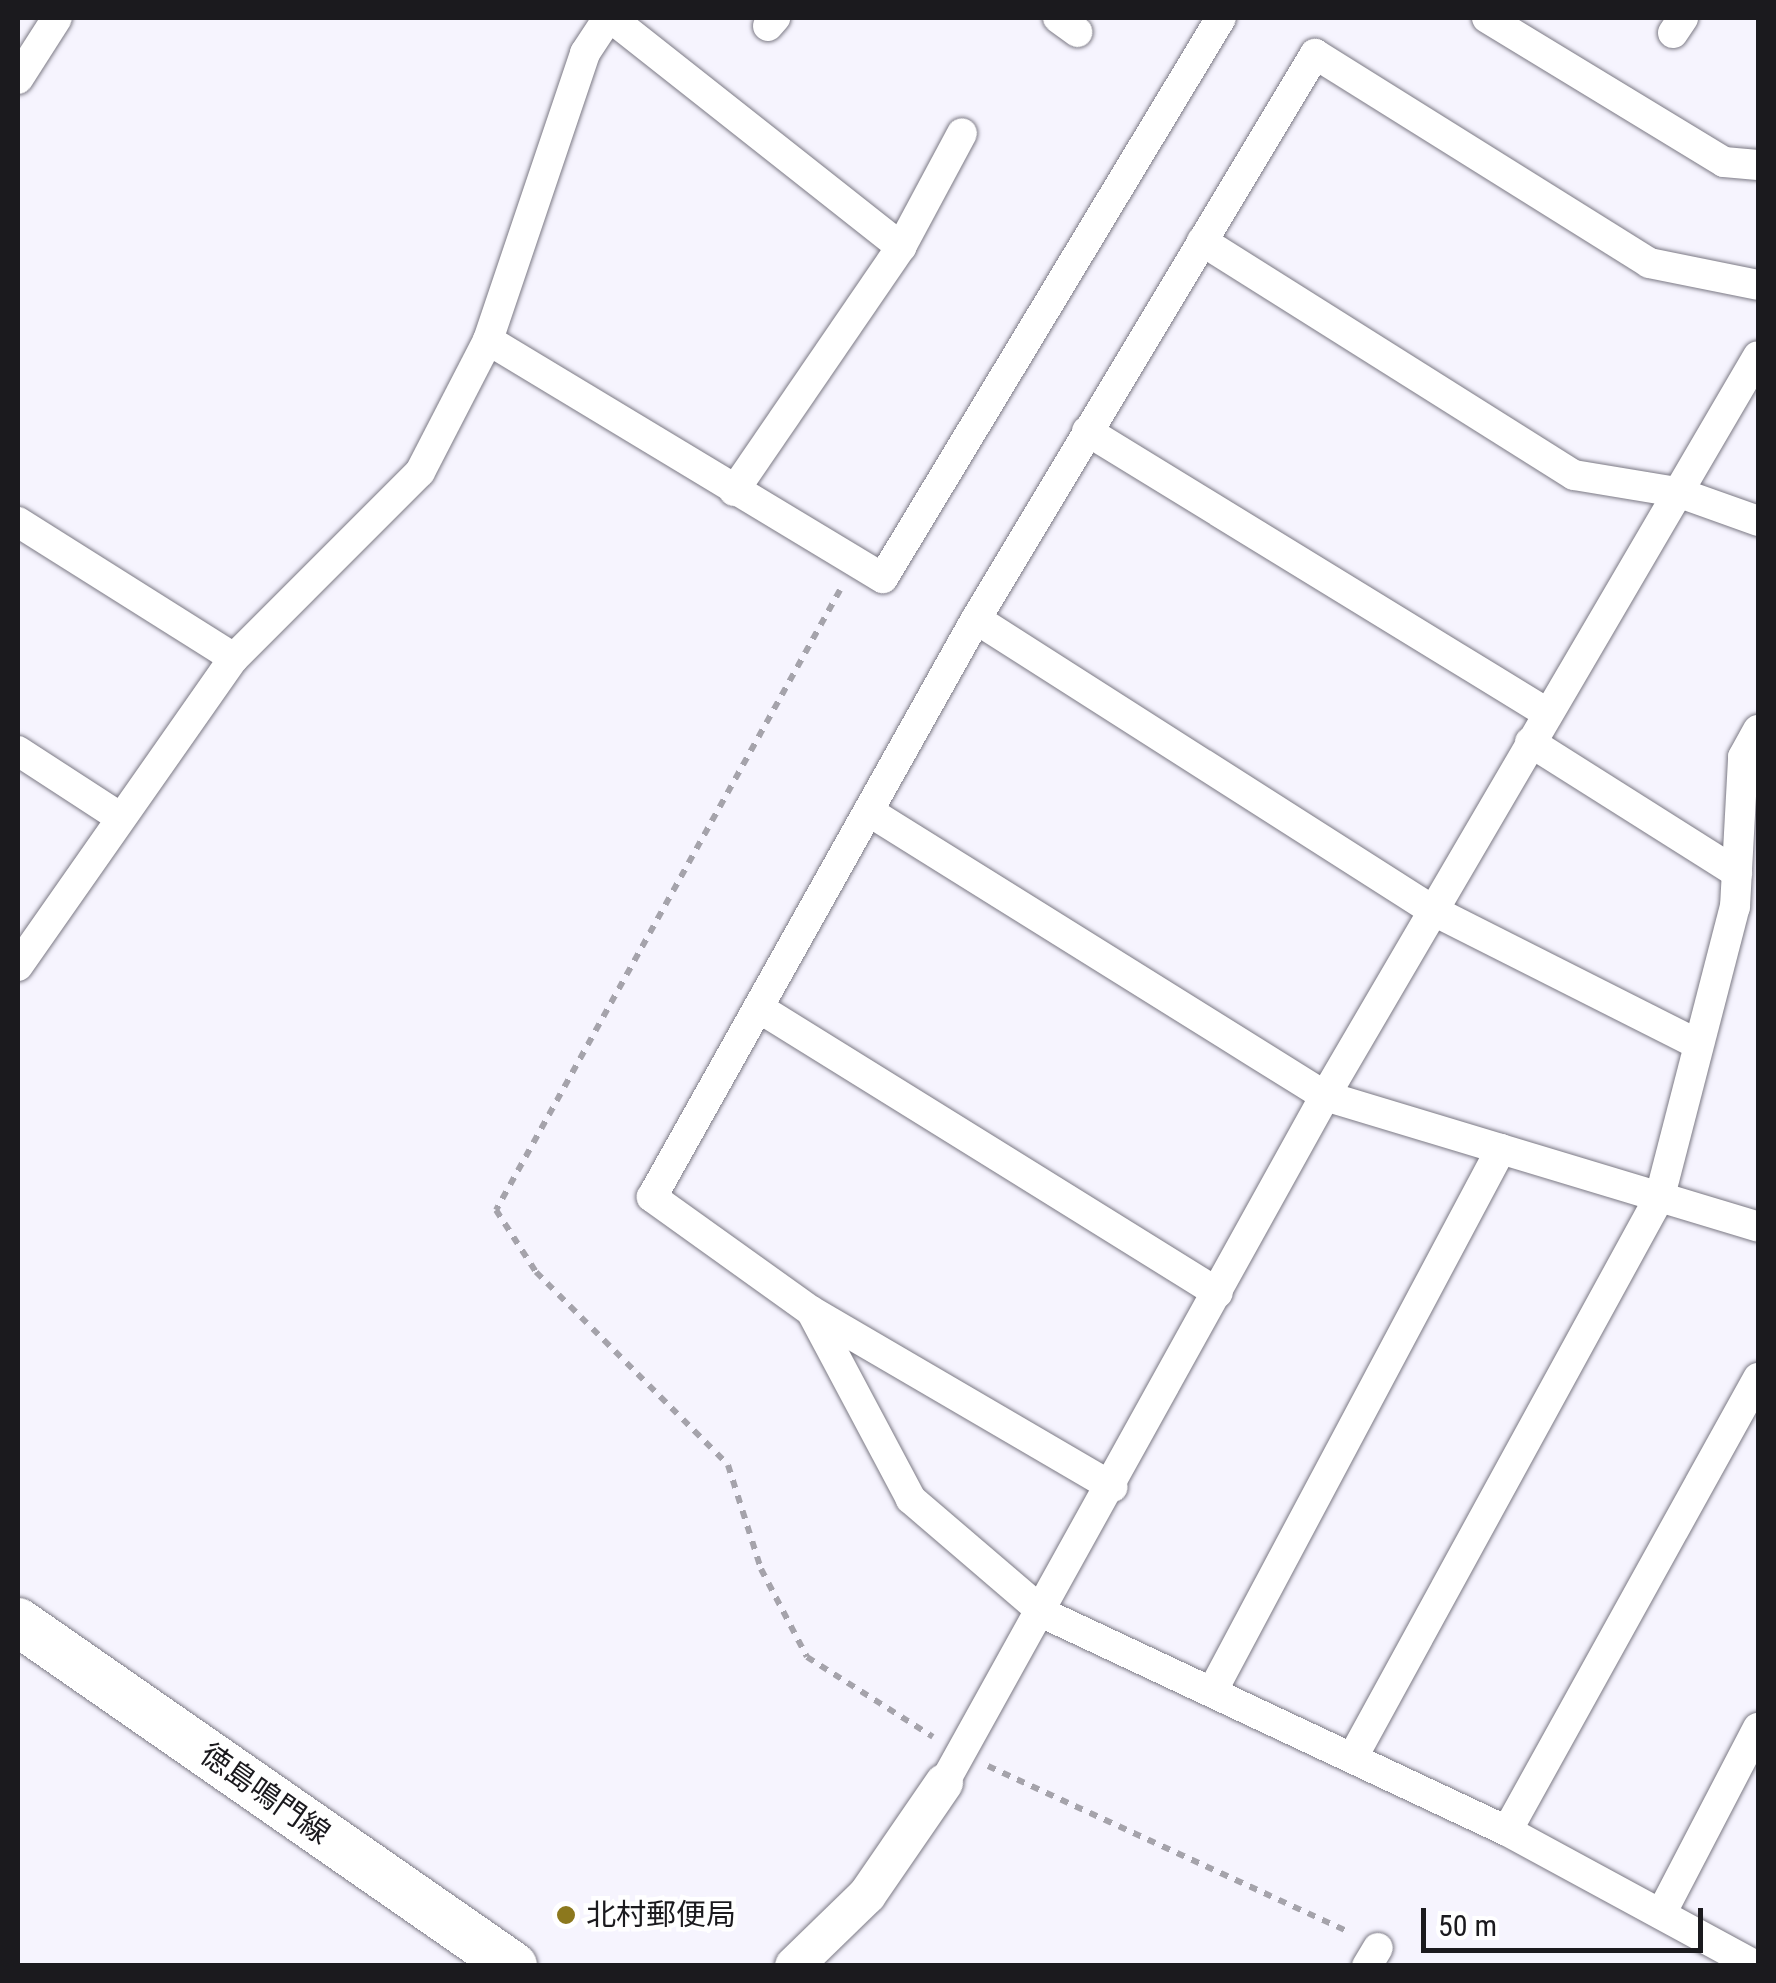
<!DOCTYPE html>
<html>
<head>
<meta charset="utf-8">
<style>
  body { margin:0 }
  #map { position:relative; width:1776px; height:1983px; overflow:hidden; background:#f6f4fe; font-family:"Roboto Condensed","Noto Sans JP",sans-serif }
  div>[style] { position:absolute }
  .path>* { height:6px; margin-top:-3px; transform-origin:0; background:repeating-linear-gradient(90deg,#a5a3ab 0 8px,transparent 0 16px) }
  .roads { filter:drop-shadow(0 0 2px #7b7984) drop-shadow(0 0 2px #7b7984) }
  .minor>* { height:30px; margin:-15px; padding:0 15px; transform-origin:15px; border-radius:15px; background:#fff }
  .tertiary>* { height:38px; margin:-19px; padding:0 19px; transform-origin:19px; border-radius:19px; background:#fff }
  .primary>* { height:48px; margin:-24px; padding:0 24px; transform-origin:24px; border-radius:24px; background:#fff }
  .dots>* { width:28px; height:28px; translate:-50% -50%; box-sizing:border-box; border:5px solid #fff; border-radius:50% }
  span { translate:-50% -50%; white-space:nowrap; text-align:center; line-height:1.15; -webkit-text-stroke:9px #fff; paint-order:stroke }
  .street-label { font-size:30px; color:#1b1a1e }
  .poi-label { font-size:30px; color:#1b1a1e }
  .left { translate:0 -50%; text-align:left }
  .frame { position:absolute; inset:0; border:20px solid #1b1a1e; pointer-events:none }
  .scale { position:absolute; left:1421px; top:1908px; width:282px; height:45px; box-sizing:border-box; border:5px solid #1b1a1e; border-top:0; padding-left:12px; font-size:30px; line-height:35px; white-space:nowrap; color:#1b1a1e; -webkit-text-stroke:8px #fff; paint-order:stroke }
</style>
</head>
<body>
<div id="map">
  <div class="path">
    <div style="left:840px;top:590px;width:709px;rotate:119.02deg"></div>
    <div style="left:496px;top:1210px;width:74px;rotate:57.2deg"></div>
    <div style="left:536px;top:1272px;width:272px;rotate:45.1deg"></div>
    <div style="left:728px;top:1465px;width:109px;rotate:72.4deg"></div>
    <div style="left:761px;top:1569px;width:99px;rotate:62.4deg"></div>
    <div style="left:807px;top:1657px;width:149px;rotate:32.4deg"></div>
    <div style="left:988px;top:1766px;width:397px;rotate:24.7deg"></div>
  </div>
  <div class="roads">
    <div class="minor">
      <div style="left:611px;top:18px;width:370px;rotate:38.3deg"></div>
      <div style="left:1058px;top:18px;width:24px;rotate:36deg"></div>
      <div style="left:1487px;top:18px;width:277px;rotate:31.3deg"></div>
      <div style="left:1724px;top:162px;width:34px;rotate:5deg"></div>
      <div style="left:768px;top:26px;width:11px;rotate:-49deg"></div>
      <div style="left:1673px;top:33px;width:18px;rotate:-56deg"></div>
      <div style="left:18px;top:79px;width:72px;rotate:-57.4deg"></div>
      <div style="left:1202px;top:241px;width:439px;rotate:32.2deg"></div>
      <div style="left:1574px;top:475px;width:104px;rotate:9.4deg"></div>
      <div style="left:1677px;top:492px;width:86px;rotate:19.7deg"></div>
      <div style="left:488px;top:340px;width:461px;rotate:31.1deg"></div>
      <div style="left:883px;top:578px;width:654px;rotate:-58.89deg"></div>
      <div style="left:1087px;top:431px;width:540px;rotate:31.51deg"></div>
      <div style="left:734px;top:491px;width:296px;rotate:-55.6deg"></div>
      <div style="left:901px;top:247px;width:129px;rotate:-61.8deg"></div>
      <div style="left:18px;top:522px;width:255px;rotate:32.2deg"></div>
      <div style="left:976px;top:619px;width:541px;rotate:32.54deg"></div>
      <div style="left:1432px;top:910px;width:297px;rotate:26.8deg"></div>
      <div style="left:1530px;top:742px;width:245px;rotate:32.3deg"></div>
      <div style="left:18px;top:751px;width:119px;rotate:33deg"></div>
      <div style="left:873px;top:814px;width:533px;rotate:31.96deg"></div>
      <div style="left:1325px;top:1096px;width:452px;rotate:16.8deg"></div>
      <div style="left:18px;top:966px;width:376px;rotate:-55deg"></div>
      <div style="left:234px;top:658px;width:263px;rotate:-45deg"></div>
      <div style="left:420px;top:472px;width:148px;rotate:-62.7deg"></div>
      <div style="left:488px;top:340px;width:303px;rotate:-71.3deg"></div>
      <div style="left:585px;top:53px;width:42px;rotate:-56.7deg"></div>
      <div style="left:759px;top:1008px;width:540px;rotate:31.84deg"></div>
      <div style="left:813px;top:1312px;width:347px;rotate:30.3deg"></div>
      <div style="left:1213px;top:1690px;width:613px;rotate:-61.97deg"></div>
      <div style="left:1354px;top:1755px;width:637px;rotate:-61.3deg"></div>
      <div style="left:1660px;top:1196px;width:299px;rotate:-75.5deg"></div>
      <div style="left:1735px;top:907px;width:150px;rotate:-86.9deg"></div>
      <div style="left:1743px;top:757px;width:31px;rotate:-61deg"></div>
      <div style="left:944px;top:1783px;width:786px;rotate:-60.99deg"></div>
      <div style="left:1325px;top:1096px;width:857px;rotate:-59.67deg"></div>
      <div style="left:1507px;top:1831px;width:518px;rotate:-61.01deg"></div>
      <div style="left:1661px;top:1914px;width:210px;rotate:-62.5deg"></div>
      <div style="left:1367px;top:1966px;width:21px;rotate:-59deg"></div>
      <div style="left:1756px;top:1966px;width:283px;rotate:-151.5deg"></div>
      <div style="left:1507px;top:1831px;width:510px;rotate:-154.84deg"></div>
      <div style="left:1045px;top:1614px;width:177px;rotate:-139.4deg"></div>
      <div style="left:911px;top:1499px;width:213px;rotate:-118deg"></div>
      <div style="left:811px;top:1311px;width:196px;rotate:-144.4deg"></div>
      <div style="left:652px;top:1197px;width:663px;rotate:-60.73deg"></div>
      <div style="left:976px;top:619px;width:659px;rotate:-59.04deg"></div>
      <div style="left:1315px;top:54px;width:394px;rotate:32deg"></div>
      <div style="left:1649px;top:263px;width:111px;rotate:11.4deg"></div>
    </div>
    <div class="tertiary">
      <div style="left:794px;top:1966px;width:102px;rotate:-44.2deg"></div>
      <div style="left:867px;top:1895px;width:136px;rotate:-55.5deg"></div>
    </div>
    <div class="primary">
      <div style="left:18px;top:1622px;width:603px;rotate:34.8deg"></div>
    </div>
  </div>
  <div class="dots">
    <div style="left:566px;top:1915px;background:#8c781d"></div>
  </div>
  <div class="street-label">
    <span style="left:265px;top:1794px;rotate:35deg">徳島鳴門線</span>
  </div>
  <div class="poi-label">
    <span class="left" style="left:586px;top:1915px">北村郵便局</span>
  </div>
  <div class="frame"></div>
  <div class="scale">50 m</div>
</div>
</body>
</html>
